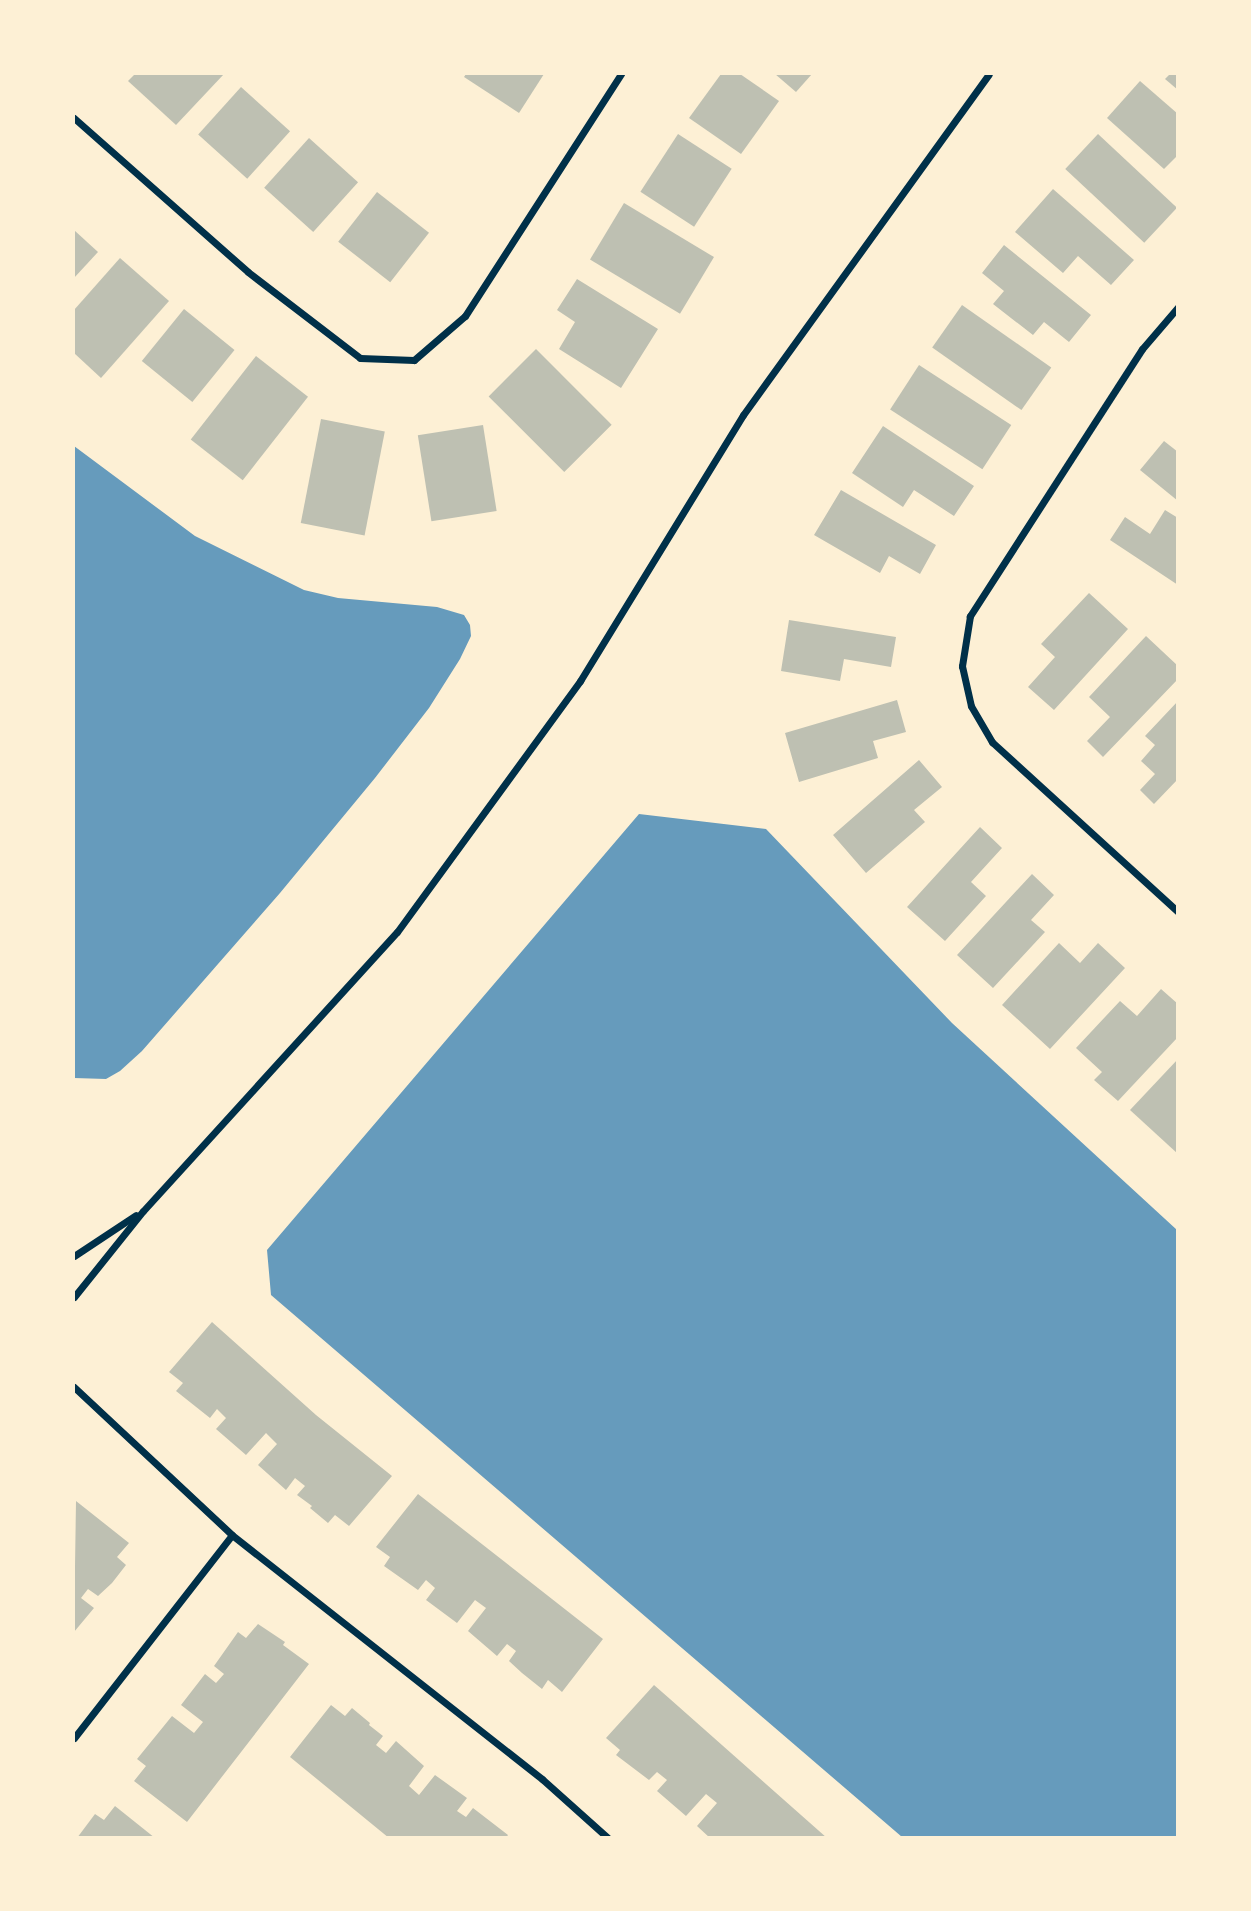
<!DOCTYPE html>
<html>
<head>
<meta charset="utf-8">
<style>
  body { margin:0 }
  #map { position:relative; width:1251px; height:1911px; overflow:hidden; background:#fdf0d5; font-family:"Sofia Sans Condensed",sans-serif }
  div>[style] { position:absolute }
  .water>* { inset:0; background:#669bbc }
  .building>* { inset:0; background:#bec0b2; transform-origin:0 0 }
  .minor>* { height:7px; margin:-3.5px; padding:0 3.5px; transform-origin:3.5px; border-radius:3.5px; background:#003049 }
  span { translate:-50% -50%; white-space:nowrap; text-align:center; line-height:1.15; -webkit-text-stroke:5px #fdf0d5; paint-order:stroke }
  .frame { position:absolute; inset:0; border:75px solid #fdf0d5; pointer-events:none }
</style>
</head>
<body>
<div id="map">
  <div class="water">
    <div style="clip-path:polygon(74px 446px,195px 536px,304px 590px,338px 598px,437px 607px,464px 615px,470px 625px,471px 636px,460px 659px,429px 708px,375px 778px,280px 893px,142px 1051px,120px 1071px,106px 1079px,74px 1078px)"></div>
    <div style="clip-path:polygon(639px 814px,766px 829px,952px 1023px,1177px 1230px,1177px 1837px,902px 1837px,271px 1295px,267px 1250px)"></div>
  </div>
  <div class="building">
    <div style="clip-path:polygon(135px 74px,224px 74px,176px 125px,128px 81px)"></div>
    <div style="clip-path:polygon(466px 74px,544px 74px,519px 113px,464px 77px)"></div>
    <div style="clip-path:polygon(721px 74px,740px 74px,779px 101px,741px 154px,689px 118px)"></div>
    <div style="clip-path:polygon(775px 74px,812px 74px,796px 92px)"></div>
    <div style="clip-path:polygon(1170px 74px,1178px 74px,1178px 90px,1165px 79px)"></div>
    <div style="clip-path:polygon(1140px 81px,1178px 114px,1178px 155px,1164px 169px,1107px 118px)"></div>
    <div style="left:241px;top:87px;width:66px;height:64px;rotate:42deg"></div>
    <div style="left:678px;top:134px;width:64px;height:69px;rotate:33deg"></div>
    <div style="left:1098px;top:134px;width:108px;height:48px;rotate:43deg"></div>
    <div style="left:309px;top:138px;width:66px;height:67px;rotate:42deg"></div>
    <div style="clip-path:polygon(1053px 189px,1134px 260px,1111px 285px,1078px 256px,1063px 273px,1015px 232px)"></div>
    <div style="left:377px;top:192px;width:66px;height:63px;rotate:38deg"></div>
    <div style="left:624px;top:203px;width:105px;height:66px;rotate:31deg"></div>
    <div style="clip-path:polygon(74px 230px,98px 252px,74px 278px)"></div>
    <div style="clip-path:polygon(1004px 245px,1091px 315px,1069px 342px,1044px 322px,1033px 335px,993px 304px,1004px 291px,982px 273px)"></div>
    <div style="clip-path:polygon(120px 258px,169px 301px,101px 378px,74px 353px,74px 310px)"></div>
    <div style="clip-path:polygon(577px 279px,658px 329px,621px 388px,559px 349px,575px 322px,557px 310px)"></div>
    <div style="left:962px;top:305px;width:109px;height:52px;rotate:35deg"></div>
    <div style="left:184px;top:309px;width:65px;height:67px;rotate:39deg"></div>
    <div style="left:536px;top:349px;width:107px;height:67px;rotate:45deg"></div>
    <div style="left:256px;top:356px;width:66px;height:106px;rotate:38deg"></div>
    <div style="left:919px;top:365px;width:110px;height:53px;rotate:33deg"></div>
    <div style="left:321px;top:419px;width:65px;height:106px;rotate:11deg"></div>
    <div style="left:483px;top:425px;width:87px;height:66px;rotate:81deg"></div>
    <div style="clip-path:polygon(883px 426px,974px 486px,954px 516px,914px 490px,903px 507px,852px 473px)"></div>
    <div style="clip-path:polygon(1164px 441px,1178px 452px,1178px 501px,1140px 470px)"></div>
    <div style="clip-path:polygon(841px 490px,936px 545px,920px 574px,889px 556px,880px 573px,814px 535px)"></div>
    <div style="clip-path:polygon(1165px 510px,1178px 518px,1178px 585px,1110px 540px,1125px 517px,1150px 534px)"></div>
    <div style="clip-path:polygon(1089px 593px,1128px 629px,1054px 710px,1028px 687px,1055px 657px,1041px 644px)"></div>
    <div style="clip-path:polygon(789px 620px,896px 637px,891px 667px,844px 659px,840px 681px,781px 671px)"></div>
    <div style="clip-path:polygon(1146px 636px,1178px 666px,1178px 679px,1103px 757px,1087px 741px,1110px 717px,1089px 697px)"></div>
    <div style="clip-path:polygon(897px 700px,906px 732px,873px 741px,878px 758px,799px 782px,785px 733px)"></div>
    <div style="clip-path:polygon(1178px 701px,1178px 779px,1154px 804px,1140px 790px,1155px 774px,1141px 761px,1155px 745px,1145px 736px)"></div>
    <div style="clip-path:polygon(919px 760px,942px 787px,914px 810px,925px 822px,866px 873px,833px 835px)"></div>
    <div style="clip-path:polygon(980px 827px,1002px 848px,971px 882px,986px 896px,945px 941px,907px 907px)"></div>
    <div style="clip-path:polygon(1032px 874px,1054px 895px,1031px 920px,1045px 932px,993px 988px,957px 955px)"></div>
    <div style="clip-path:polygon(1059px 943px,1080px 963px,1098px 943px,1125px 968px,1050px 1049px,1002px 1005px)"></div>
    <div style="clip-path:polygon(1161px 989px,1178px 1004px,1178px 1037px,1118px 1101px,1094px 1080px,1102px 1072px,1076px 1048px,1120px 1001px,1137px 1016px)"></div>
    <div style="clip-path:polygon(1178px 1059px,1178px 1154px,1130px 1110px)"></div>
    <div style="clip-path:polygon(212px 1322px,316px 1415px,392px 1476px,349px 1526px,335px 1515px,328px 1523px,310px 1508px,312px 1506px,297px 1495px,305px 1486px,295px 1478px,286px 1490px,258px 1465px,277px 1444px,266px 1433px,246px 1455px,216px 1429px,226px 1418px,217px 1409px,210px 1418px,176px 1391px,183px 1383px,169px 1372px)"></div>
    <div style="clip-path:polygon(418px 1494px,603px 1639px,562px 1692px,548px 1680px,542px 1689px,522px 1673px,509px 1661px,516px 1651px,507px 1644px,497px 1656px,468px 1631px,486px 1608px,475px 1600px,457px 1623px,426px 1600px,435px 1588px,426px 1580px,418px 1590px,384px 1566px,390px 1557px,376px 1547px)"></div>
    <div style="clip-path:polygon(76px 1501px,129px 1543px,117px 1557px,126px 1565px,112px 1583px,98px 1596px,88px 1589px,81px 1598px,94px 1608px,74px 1632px)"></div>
    <div style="clip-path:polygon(258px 1624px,285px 1642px,283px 1645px,309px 1664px,187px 1822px,134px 1781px,146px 1766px,137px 1759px,172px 1716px,194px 1733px,203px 1722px,181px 1705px,205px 1674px,216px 1683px,224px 1674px,214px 1666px,238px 1632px,246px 1638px)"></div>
    <div style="clip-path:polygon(654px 1685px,670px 1699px,827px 1838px,710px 1838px,697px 1826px,717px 1803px,706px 1794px,686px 1816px,657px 1791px,667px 1780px,657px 1772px,649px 1780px,616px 1755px,620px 1750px,606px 1738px)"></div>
    <div style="clip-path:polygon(331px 1705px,345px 1716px,352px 1708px,370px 1723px,369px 1725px,383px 1736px,376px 1745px,386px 1753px,396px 1741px,424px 1766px,409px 1786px,419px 1795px,435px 1775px,467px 1798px,457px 1811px,466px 1817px,473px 1808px,508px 1835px,506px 1838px,389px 1838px,290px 1757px)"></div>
    <div style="clip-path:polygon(115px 1806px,155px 1838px,77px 1838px,95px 1814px,104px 1820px)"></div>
  </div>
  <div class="minor">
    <div style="left:74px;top:118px;width:232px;rotate:41.5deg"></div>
    <div style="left:248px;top:272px;width:141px;rotate:37.5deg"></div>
    <div style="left:360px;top:358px;width:54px;rotate:2.1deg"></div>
    <div style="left:414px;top:360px;width:67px;rotate:-40.8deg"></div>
    <div style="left:465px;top:316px;width:288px;rotate:-57.2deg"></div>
    <div style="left:1178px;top:307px;width:55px;rotate:130.6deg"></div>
    <div style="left:1142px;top:349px;width:318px;rotate:122.8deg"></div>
    <div style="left:970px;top:616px;width:51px;rotate:99.1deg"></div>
    <div style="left:962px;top:666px;width:41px;rotate:77.3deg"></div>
    <div style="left:971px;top:706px;width:42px;rotate:59.7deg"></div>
    <div style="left:992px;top:742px;width:252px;rotate:42.4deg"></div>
    <div style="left:74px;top:1256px;width:74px;rotate:-33.5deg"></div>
    <div style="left:74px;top:1297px;width:110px;rotate:-51.3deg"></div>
    <div style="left:143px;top:1211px;width:377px;rotate:-47.7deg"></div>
    <div style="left:397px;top:932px;width:311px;rotate:-53.9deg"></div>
    <div style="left:580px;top:681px;width:312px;rotate:-58.5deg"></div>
    <div style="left:743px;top:415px;width:420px;rotate:-54.2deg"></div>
    <div style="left:74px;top:1387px;width:216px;rotate:43.1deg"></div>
    <div style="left:232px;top:1535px;width:395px;rotate:38.2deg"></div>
    <div style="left:542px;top:1779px;width:89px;rotate:41.8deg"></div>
    <div style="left:74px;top:1738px;width:257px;rotate:-52.1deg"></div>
  </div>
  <div class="frame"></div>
</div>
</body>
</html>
